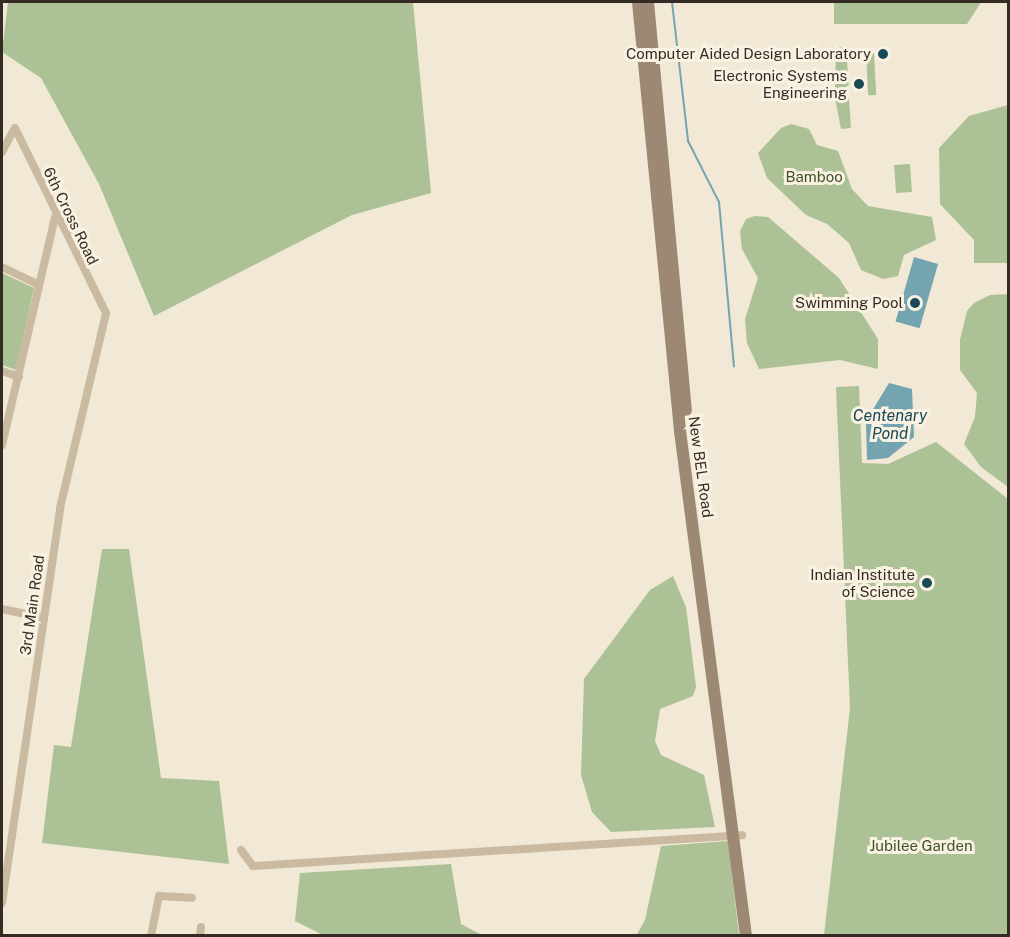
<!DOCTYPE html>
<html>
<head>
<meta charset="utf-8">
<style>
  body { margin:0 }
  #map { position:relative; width:1010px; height:937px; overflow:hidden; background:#f1e8d5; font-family:"Public Sans",sans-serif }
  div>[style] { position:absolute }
  .green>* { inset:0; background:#acc195; transform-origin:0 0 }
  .water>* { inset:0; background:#74a4af; transform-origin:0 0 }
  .stream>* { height:2px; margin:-1px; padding:0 1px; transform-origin:1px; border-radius:1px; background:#74a4af }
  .street>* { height:8px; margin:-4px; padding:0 4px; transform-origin:4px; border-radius:4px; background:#cabaa1 }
  .secondary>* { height:12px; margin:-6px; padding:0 6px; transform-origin:6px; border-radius:6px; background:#9d8873 }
  .dots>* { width:16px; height:16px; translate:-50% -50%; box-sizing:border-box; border:3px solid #f9f2e2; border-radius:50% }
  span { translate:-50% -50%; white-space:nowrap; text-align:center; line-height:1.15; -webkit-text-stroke:6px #f9f2e2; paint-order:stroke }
  .poi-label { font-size:15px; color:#342b24 }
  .right { translate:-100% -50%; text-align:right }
  .park-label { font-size:15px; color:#3c5327 }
  .street-label { font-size:15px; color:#342b24 }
  .water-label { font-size:16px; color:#194956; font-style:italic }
  .frame { position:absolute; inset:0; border:3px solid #342b24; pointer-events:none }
</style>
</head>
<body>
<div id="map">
  <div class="green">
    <div style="clip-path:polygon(8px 2px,413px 2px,431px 193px,352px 215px,154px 316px,99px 184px,41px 78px,2px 52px)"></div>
    <div style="clip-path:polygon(834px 2px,979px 2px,980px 4px,967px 24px,834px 24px)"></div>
    <div style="clip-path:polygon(846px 47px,849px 91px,835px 92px,836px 48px)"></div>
    <div style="left:874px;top:53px;width:42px;height:8px;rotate:87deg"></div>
    <div style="clip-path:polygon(849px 97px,851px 128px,841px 129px,835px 98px)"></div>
    <div style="clip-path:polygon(1008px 105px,1008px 263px,974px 263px,974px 240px,940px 204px,939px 148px,969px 116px)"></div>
    <div style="clip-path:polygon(791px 124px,809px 129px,817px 145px,838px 151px,852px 189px,868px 206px,932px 217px,936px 240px,904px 255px,898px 276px,883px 279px,861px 270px,849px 243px,827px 224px,806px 215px,767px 178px,758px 153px,781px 128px)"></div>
    <div style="left:910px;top:164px;width:28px;height:16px;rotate:86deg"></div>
    <div style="clip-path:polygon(755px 216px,768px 217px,839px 278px,878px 339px,878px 369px,840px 360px,759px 369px,747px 343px,745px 319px,758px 278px,742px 249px,740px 231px,746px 219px)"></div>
    <div style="clip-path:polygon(2px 273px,34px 288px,16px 370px,2px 365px)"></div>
    <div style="clip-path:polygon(1008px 294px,1008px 487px,981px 467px,964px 444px,975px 417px,977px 393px,960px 370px,960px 340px,967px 311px,974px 303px,990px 295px)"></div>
    <div style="clip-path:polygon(859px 386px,862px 463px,888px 464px,936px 442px,1008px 499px,1008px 935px,824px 935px,850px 708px,836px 387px)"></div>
    <div style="clip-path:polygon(102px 549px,129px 549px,161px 778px,219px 781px,229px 864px,42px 843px,54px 745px,71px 747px)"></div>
    <div style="clip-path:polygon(673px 576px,686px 607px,696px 687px,693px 696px,660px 709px,655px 741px,661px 755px,704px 775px,715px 827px,611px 832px,592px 812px,581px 775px,584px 679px,650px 590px)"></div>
    <div style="clip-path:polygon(728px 841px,739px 935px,636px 936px,645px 920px,661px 846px)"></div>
    <div style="clip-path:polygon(451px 864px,461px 924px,482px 935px,323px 935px,295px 921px,300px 873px)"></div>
  </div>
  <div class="water">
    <div style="left:914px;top:257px;width:25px;height:67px;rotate:16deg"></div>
    <div style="clip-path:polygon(889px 383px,912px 389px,914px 437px,888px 458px,867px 460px,866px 421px)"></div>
  </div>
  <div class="stream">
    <div style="left:672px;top:2px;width:140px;rotate:83.4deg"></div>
    <div style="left:688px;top:141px;width:68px;rotate:63.1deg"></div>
    <div style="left:719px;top:202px;width:165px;rotate:84.8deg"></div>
  </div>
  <div class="street">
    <div style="left:2px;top:152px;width:27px;rotate:-62deg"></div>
    <div style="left:2px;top:267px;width:41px;rotate:25.9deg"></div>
    <div style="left:2px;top:371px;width:18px;rotate:19deg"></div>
    <div style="left:2px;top:445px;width:234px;rotate:-76.9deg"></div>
    <div style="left:2px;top:609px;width:43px;rotate:12.1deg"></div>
    <div style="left:241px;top:850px;width:20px;rotate:53deg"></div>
    <div style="left:253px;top:866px;width:490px;rotate:-3.6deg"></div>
    <div style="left:2px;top:903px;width:399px;rotate:-81.6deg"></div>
    <div style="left:60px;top:508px;width:200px;rotate:-76.7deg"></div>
    <div style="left:106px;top:313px;width:206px;rotate:-116.2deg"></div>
    <div style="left:151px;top:936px;width:41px;rotate:-78.7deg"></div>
    <div style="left:159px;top:896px;width:33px;rotate:3deg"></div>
    <div style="left:200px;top:936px;width:9px;rotate:-84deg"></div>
  </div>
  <div class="secondary">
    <div style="left:638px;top:2px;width:431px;rotate:84.4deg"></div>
    <div style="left:680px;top:431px;width:509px;rotate:82.55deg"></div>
    <div style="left:648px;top:2px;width:410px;rotate:84.7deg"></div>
  </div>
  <div class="dots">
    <div style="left:883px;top:54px;background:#194956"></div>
    <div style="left:859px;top:84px;background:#194956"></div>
    <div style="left:915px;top:303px;background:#194956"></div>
    <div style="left:927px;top:583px;background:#194956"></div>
  </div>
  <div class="poi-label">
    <span class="right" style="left:871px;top:54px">Computer Aided Design Laboratory</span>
    <span class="right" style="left:847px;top:84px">Electronic Systems<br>Engineering</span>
    <span class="right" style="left:903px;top:303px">Swimming Pool</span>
    <span class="right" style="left:915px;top:583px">Indian Institute<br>of Science</span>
  </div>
  <div class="park-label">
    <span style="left:814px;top:177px">Bamboo</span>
    <span style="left:921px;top:846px">Jubilee Garden</span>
  </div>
  <div class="street-label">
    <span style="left:71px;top:216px;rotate:64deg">6th Cross Road</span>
    <span style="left:701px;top:467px;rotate:82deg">New BEL Road</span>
    <span style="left:32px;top:605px;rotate:-82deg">3rd Main Road</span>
  </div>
  <div class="water-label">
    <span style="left:890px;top:425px">Centenary<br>Pond</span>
  </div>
  <div class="frame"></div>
</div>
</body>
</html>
